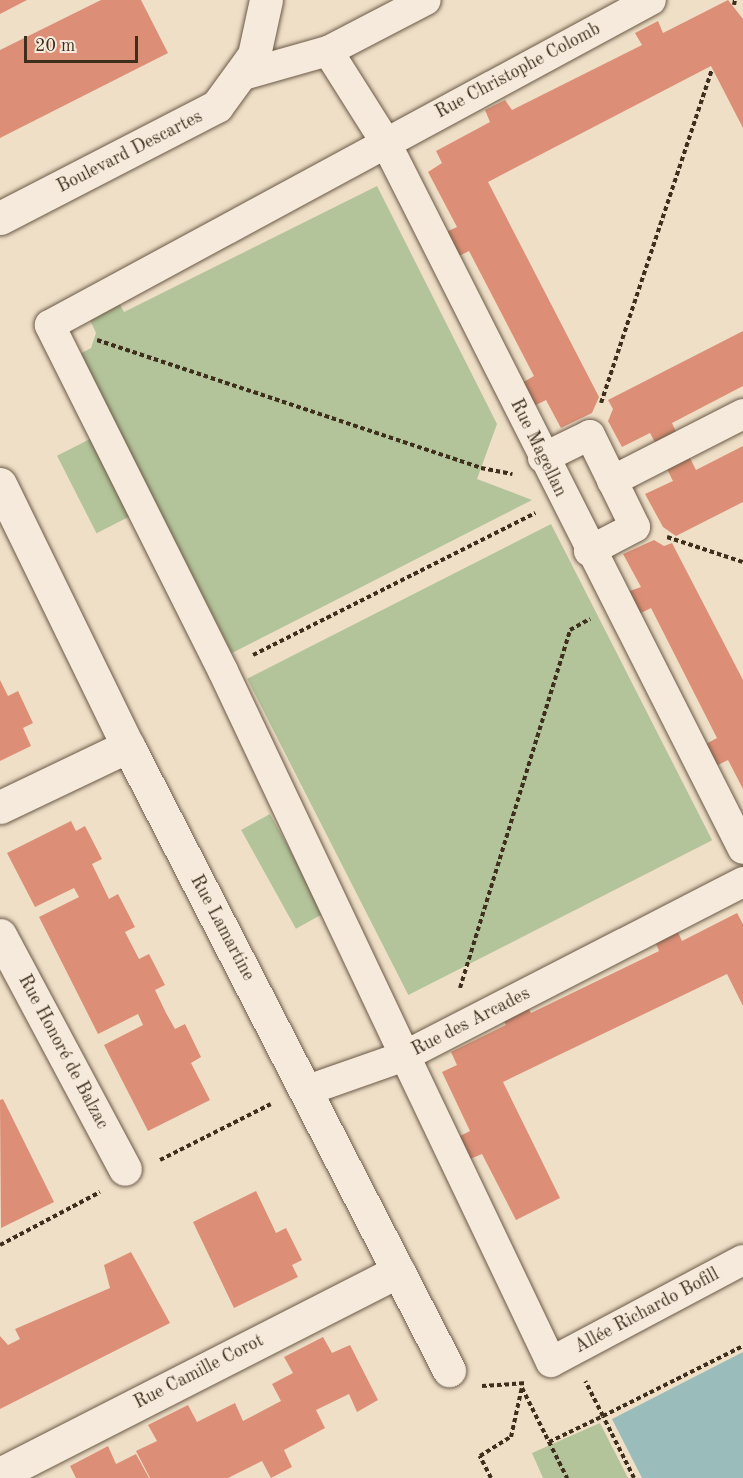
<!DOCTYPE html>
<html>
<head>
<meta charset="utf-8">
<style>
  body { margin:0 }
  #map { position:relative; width:743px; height:1478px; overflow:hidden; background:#efdfc7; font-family:"Old Standard TT",serif }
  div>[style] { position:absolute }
  .green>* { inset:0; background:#b3c39a; transform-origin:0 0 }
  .water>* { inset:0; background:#9abcba }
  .building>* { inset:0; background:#dc8f76 }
  .path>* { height:4px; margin-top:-2px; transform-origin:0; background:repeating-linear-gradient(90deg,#3e2e1c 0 4.5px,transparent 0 7.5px) }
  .roads { filter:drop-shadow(0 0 2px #6a5a47) drop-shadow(0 0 2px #6a5a47) }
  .pedestrian>* { height:30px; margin:-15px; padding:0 15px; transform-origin:15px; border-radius:15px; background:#f5eadb }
  .minor>* { height:33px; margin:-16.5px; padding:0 16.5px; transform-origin:16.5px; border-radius:16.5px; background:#f5eadb }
  .tertiary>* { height:33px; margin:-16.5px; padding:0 16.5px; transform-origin:16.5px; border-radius:16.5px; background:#f5eadb }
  span { translate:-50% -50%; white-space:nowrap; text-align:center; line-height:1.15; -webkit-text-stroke:6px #f5eadb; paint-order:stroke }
  .street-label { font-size:18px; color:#3e2e1c }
  .scale { position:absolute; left:24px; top:36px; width:114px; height:27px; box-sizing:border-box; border:3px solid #3e2e1c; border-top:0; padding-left:8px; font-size:18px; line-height:21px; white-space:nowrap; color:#3e2e1c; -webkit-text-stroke:4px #f5eadb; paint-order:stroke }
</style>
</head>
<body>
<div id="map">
  <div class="green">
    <div style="clip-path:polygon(377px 186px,497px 424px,477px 479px,532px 500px,232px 653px,80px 354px,91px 348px,96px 333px,89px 318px,119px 303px,124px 312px)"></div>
    <div style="left:90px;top:439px;width:87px;height:37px;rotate:63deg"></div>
    <div style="left:551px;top:524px;width:355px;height:341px;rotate:63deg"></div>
    <div style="left:270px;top:814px;width:113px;height:33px;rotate:61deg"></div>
    <div style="clip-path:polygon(600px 1423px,628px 1478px,543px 1478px,532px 1453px)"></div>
  </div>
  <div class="water">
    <div style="clip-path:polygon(743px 1352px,743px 1478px,642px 1478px,612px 1419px)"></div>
  </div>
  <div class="building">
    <div style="clip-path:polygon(0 0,27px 0,0 14px)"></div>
    <div style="clip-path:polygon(101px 0,141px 0,168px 53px,0 138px,0 50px)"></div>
    <div style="clip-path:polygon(728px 0,743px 19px,743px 128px,711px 66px,488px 182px,599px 397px,592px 413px,561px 428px,546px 400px,534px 406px,522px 383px,534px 376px,469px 251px,457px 257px,444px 233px,457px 227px,428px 172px,442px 163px,436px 151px,490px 122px,485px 110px,505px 100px,512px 110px,642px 45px,635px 33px,658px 21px,663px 33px)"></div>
    <div style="clip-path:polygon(743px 331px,743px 386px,672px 423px,678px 436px,657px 446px,650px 433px,622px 447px,608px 421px,613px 409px,608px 400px)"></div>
    <div style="clip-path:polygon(743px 446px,743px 502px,676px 536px,663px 527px,645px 494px,673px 481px,667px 469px,690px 458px,696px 470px)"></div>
    <div style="clip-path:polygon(654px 540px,664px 546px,672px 543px,743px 680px,743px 789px,728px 760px,716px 766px,704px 745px,717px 738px,651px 608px,639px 614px,627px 592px,641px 587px,623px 554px)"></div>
    <div style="clip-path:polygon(0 680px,8px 696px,18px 691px,33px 723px,23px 728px,31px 746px,0 761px)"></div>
    <div style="clip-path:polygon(71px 821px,76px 831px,85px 826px,102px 859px,92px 864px,109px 899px,118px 894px,135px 927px,125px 932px,139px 959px,149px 954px,165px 985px,155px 990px,166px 1013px,175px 1029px,185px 1024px,201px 1057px,191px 1063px,210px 1100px,148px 1131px,104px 1045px,143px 1025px,138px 1014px,98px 1034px,39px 917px,79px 897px,74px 888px,35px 907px,7px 853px)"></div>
    <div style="clip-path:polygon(737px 913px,743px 924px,743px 1006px,727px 974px,503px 1082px,560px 1198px,516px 1220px,482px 1154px,470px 1159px,458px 1137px,470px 1131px,442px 1072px,457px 1065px,451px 1052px,506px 1025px,500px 1015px,525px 1002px,531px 1013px,659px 951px,654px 939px,676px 928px,682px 941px)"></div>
    <div style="clip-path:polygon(3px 1099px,54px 1202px,1px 1228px,0 1100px)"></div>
    <div style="clip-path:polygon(256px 1191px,276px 1233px,286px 1228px,302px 1260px,292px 1265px,298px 1277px,234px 1308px,193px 1222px)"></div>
    <div style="clip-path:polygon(131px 1252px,170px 1323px,0 1409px,0 1336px,8px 1345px,20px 1339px,15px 1329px,110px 1288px,104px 1265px)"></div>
    <div style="clip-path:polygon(323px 1337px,332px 1353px,350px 1345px,378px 1400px,357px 1412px,349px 1394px,316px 1410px,325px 1428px,284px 1450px,292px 1467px,271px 1478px,262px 1461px,228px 1478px,150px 1478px,136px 1451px,157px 1441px,148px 1425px,188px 1405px,197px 1422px,235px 1403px,243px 1421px,281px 1401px,272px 1384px,293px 1373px,284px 1357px)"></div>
    <div style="clip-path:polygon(108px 1446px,116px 1464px,136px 1454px,149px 1478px,76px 1478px,70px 1466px)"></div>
  </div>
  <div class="path">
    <div style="left:734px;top:5px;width:5px;rotate:-79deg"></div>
    <div style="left:97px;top:340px;width:405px;rotate:18.4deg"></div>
    <div style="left:481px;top:468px;width:32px;rotate:11deg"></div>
    <div style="left:601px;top:403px;width:352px;rotate:-71.6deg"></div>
    <div style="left:667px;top:537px;width:80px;rotate:18.2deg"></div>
    <div style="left:253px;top:655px;width:316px;rotate:-26.7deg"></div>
    <div style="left:460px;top:988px;width:375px;rotate:-72.9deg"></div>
    <div style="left:570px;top:630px;width:23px;rotate:-29deg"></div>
    <div style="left:160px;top:1160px;width:124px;rotate:-26.8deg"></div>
    <div style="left:0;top:1245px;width:113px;rotate:-27.9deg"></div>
    <div style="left:482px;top:1386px;width:45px;rotate:-3.8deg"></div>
    <div style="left:522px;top:1388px;width:101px;rotate:63.4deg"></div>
    <div style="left:549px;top:1442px;width:60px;rotate:-25.7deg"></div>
    <div style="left:603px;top:1416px;width:39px;rotate:-117deg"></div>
    <div style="left:491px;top:1478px;width:25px;rotate:-117deg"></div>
    <div style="left:480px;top:1456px;width:36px;rotate:-32deg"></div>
    <div style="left:511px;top:1437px;width:51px;rotate:-77.6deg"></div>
    <div style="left:634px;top:1478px;width:69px;rotate:-116.6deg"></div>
    <div style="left:603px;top:1416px;width:157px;rotate:-26.6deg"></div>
  </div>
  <div class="roads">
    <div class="pedestrian">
      <div style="left:328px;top:51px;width:107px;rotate:57.7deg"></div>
      <div style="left:385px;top:141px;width:793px;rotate:63.18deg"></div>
      <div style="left:243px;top:75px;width:88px;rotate:-15.8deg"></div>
      <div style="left:328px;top:51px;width:110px;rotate:-27.5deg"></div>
      <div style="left:543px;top:458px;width:52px;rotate:-26.1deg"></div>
      <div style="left:590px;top:435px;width:102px;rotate:63.9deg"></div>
      <div style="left:635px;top:527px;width:52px;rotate:152.4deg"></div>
      <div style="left:612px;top:481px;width:147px;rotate:-27.1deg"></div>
      <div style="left:743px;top:882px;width:380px;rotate:152.8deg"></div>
      <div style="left:405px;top:1056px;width:339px;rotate:64.5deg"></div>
      <div style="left:551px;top:1362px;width:217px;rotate:-28deg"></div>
      <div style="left:308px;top:1090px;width:103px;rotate:-19.3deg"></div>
      <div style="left:405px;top:1056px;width:426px;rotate:-115.3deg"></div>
      <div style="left:223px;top:671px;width:387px;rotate:-116.6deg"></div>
      <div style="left:50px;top:325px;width:683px;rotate:-28.4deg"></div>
    </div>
    <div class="minor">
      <div style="left:0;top:484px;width:292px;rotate:64deg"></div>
      <div style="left:128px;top:746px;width:702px;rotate:62.78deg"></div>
      <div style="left:0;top:807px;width:142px;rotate:-25.5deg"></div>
      <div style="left:0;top:935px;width:265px;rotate:61.9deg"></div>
      <div style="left:0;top:1474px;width:447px;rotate:-27deg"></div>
    </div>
    <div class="tertiary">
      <div style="left:0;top:218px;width:244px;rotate:-27.3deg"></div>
      <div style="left:217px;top:106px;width:63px;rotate:-54deg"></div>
      <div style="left:254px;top:55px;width:56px;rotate:-77.7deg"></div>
    </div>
  </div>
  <div class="street-label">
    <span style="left:518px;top:71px;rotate:-28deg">Rue Christophe Colomb</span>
    <span style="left:130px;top:152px;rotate:-27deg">Boulevard Descartes</span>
    <span style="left:538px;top:448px;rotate:64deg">Rue Magellan</span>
    <span style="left:222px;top:928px;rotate:62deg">Rue Lamartine</span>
    <span style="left:471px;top:1022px;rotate:-27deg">Rue des Arcades</span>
    <span style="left:63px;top:1052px;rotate:62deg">Rue Honoré de Balzac</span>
    <span style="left:647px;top:1311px;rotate:-28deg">Allée Richardo Bofill</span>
    <span style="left:199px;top:1372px;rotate:-27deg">Rue Camille Corot</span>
  </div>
  <div class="scale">20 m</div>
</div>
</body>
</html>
